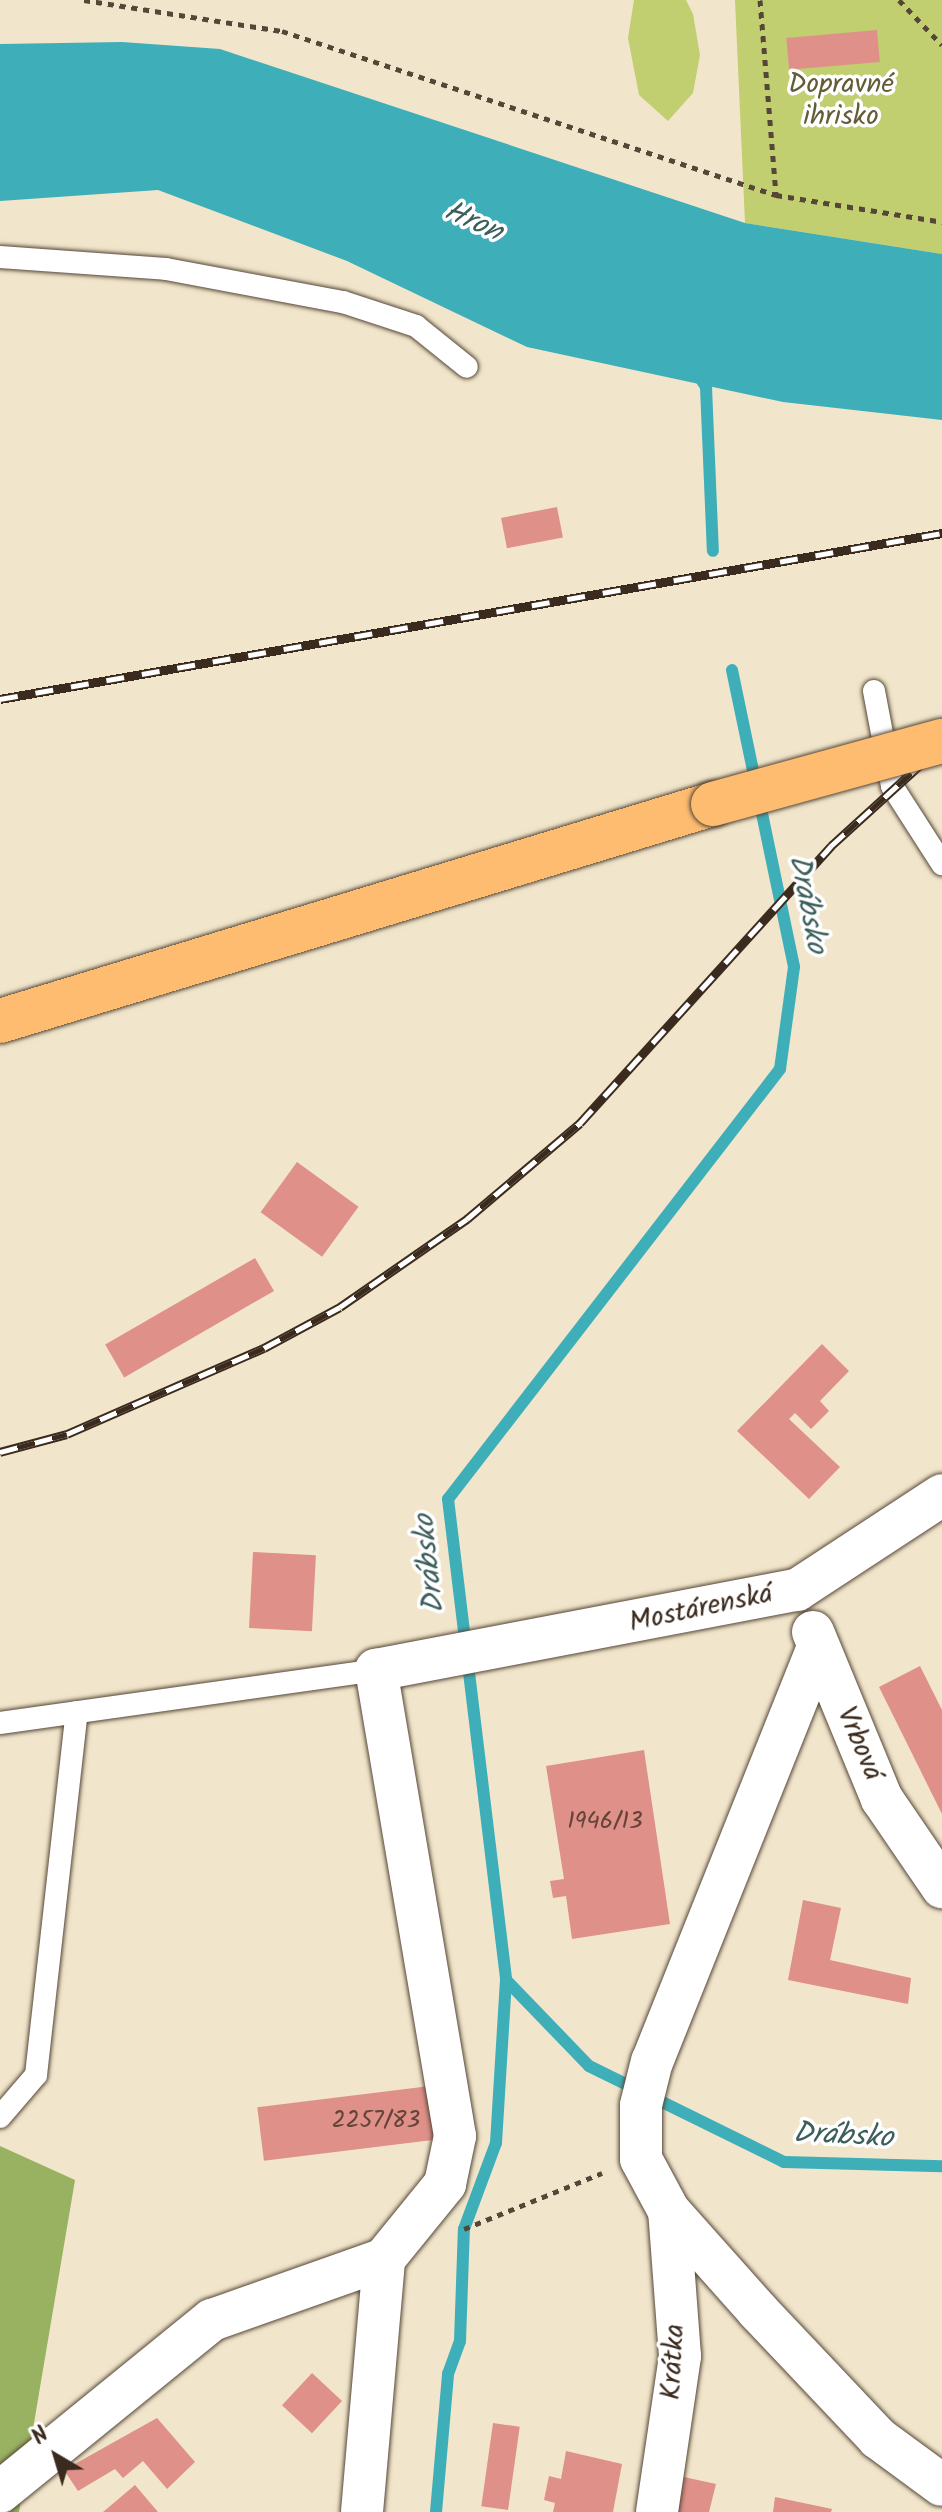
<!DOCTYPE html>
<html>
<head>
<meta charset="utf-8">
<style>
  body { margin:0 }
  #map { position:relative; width:942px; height:2512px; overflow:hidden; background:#f1e6cb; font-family:Kalam,sans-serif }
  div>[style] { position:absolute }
  .green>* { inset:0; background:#c1cf70 }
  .forest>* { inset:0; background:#98b262 }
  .water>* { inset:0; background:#3eaeb9 }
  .stream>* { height:12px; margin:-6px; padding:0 6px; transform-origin:6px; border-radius:6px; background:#3eaeb9 }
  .building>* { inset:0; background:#df9089; transform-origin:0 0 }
  .path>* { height:5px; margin-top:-2.5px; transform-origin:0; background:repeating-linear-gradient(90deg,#564638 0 6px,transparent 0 12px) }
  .roads { filter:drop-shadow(0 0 2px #564638) drop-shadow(0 0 2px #564638) }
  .service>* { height:22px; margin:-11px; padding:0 11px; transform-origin:11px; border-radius:11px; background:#fff }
  .minor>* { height:42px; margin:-21px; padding:0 21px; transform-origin:21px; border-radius:21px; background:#fff }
  .primary>* { height:44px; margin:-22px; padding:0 22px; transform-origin:22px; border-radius:22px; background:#fdbc6f }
  .rail>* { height:9px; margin-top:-4.5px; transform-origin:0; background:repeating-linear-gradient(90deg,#fff 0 18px,#3b2a1e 0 36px); box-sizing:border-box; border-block:2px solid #3b2a1e }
  .bridges { filter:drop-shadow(0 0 2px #564638) drop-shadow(0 0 2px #564638) }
  .primary-bridge>* { height:44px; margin:-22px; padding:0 22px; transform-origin:22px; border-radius:22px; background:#fdbc6f }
  span { translate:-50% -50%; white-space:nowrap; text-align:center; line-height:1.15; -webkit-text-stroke:7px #fff; paint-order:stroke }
  .number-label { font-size:24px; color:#644439 }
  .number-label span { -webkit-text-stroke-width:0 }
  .park-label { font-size:28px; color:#635c37 }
  .street-label { font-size:28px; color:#3b2a1e }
  .water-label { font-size:30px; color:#3c5f5c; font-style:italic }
  .north { position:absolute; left:16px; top:2416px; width:80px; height:80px; -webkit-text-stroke:6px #fff; paint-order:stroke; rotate:322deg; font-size:22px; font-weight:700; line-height:32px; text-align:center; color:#3b2a1e }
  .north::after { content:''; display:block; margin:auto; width:28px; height:36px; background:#3b2a1e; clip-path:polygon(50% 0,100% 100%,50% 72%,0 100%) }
</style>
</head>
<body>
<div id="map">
  <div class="green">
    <div style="clip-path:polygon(634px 0,686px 0,693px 14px,700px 55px,693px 93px,668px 121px,639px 95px,628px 38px)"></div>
    <div style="clip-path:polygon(735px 0,942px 0,942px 254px,745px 223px)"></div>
  </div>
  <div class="forest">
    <div style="clip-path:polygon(0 2146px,75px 2180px,19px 2512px,0 2512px)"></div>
  </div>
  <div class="water">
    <div style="clip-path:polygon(122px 42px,220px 49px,745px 223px,942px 254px,942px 420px,783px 402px,527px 347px,347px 261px,158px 190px,0 201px,0 44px)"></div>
  </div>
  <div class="stream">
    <div style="left:697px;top:373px;width:17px;rotate:57deg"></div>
    <div style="left:706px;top:387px;width:164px;rotate:87.6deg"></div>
    <div style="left:732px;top:670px;width:303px;rotate:78.2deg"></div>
    <div style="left:794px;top:967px;width:103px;rotate:97.8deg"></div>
    <div style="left:780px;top:1069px;width:543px;rotate:127.67deg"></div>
    <div style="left:448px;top:1499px;width:484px;rotate:83.1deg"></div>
    <div style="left:506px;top:1980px;width:120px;rotate:46deg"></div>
    <div style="left:589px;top:2066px;width:217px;rotate:26.2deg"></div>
    <div style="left:784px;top:2162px;width:158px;rotate:1.5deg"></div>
    <div style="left:436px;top:2512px;width:139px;rotate:-85deg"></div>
    <div style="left:448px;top:2374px;width:35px;rotate:-70deg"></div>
    <div style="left:460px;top:2341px;width:112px;rotate:-88deg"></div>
    <div style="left:464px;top:2229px;width:92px;rotate:-69.6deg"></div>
    <div style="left:496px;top:2143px;width:163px;rotate:-86.5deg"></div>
  </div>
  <div class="building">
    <div style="left:877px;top:30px;width:32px;height:91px;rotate:85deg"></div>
    <div style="left:557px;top:507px;width:31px;height:57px;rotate:79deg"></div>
    <div style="left:297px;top:1162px;width:76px;height:62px;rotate:36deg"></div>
    <div style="left:255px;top:1258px;width:38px;height:173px;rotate:60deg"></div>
    <div style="clip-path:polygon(822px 1344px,849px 1371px,820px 1401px,829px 1411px,811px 1429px,795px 1413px,789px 1419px,840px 1467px,809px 1499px,737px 1431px)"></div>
    <div style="left:253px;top:1552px;width:63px;height:76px;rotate:3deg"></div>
    <div style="clip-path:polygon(920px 1666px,942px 1710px,942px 1814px,879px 1687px)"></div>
    <div style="clip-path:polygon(644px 1750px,670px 1924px,572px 1939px,566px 1896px,553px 1898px,550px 1881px,564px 1879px,546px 1766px)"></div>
    <div style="clip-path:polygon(803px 1900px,841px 1908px,830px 1960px,911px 1978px,908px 2004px,788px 1980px)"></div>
    <div style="left:430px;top:2086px;width:54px;height:174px;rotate:83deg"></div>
    <div style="left:312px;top:2373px;width:41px;height:44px;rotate:43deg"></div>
    <div style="clip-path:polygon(157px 2418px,195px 2462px,167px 2489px,143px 2461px,123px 2478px,115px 2469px,78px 2491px,64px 2470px)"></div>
    <div style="left:493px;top:2423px;width:27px;height:84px;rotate:8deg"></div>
    <div style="clip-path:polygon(566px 2451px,622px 2464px,613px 2512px,553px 2512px,555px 2503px,544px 2500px,549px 2476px,561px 2479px)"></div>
    <div style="clip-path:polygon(684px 2477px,716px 2484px,709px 2512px,677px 2512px)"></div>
    <div style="clip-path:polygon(135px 2485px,158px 2512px,103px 2512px)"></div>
    <div style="clip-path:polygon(775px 2497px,832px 2509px,831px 2512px,773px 2512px)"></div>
  </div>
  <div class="path">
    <div style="left:84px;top:0;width:200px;rotate:8.9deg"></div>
    <div style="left:282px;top:31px;width:521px;rotate:18.37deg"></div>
    <div style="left:776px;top:195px;width:168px;rotate:9.2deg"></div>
    <div style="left:760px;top:0;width:196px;rotate:85.3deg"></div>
    <div style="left:899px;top:0;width:62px;rotate:46.3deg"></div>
    <div style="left:464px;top:2229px;width:149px;rotate:-22.1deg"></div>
  </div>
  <div class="roads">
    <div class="service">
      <div style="left:0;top:257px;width:166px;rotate:4.1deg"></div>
      <div style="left:166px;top:269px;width:180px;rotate:10.6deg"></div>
      <div style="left:343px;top:302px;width:77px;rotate:18.2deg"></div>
      <div style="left:416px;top:326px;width:65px;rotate:38.8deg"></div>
      <div style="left:874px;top:691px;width:97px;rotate:79.3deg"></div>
      <div style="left:892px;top:786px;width:93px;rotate:57.3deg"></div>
      <div style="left:0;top:1723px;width:380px;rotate:-8deg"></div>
      <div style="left:0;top:2117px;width:55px;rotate:-49.4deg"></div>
      <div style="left:36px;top:2075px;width:365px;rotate:-83.6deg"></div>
    </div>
    <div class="minor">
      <div style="left:813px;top:1632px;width:181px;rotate:67.6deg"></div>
      <div style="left:882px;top:1799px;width:107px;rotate:55.7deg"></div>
      <div style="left:818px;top:1647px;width:446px;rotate:111.8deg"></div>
      <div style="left:652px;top:2061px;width:45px;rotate:104deg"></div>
      <div style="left:641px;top:2105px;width:54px;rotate:90deg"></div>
      <div style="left:641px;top:2159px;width:59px;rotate:61.7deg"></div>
      <div style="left:669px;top:2211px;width:134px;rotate:48.3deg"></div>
      <div style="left:758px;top:2311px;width:175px;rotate:46.6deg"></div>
      <div style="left:878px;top:2438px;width:79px;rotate:36.3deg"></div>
      <div style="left:0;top:2492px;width:273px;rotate:-39.1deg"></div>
      <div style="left:212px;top:2320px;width:182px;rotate:-19.5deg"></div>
      <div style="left:384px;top:2259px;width:97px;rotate:-50.9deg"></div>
      <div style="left:445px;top:2184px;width:49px;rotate:-78.2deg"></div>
      <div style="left:455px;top:2136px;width:473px;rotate:-99.6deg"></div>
      <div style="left:376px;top:1670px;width:429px;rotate:-10.8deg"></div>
      <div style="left:797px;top:1590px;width:173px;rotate:-33.2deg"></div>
      <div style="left:362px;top:2512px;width:254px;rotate:-85deg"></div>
      <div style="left:657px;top:2512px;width:158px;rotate:-81.6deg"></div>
      <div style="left:680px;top:2356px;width:145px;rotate:-94.3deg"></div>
    </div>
    <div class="primary">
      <div style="left:0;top:1021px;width:745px;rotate:-16.93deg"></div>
    </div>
  </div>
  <div class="rail">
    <div style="left:0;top:699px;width:957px;rotate:-9.99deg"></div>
    <div style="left:0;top:1452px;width:69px;rotate:-15deg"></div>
    <div style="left:67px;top:1434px;width:215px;rotate:-23.6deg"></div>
    <div style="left:264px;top:1348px;width:86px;rotate:-28.3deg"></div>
    <div style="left:340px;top:1307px;width:155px;rotate:-34.7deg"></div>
    <div style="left:467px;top:1219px;width:148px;rotate:-40.3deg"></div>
    <div style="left:580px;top:1123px;width:374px;rotate:-47.8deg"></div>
    <div style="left:831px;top:846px;width:150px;rotate:-42.3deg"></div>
  </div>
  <div class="bridges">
    <div class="primary-bridge">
      <div style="left:713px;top:804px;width:238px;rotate:-15.4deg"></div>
    </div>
  </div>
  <div class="number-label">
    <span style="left:605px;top:1822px">1946/13</span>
    <span style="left:376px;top:2121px">2257/83</span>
  </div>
  <div class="park-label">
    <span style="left:841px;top:101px">Dopravné<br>ihrisko</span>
  </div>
  <div class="street-label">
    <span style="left:701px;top:1609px;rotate:-12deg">Mostárenská</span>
    <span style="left:859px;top:1744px;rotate:67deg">Vrbová</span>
    <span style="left:674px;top:2362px;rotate:-87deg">Krátka</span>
  </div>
  <div class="water-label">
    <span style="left:473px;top:222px;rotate:24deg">Hron</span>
    <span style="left:807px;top:904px;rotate:79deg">Drábsko</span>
    <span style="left:430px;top:1564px;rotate:-96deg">Drábsko</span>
    <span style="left:843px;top:2136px;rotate:3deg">Drábsko</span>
  </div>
  <div class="north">N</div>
</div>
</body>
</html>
